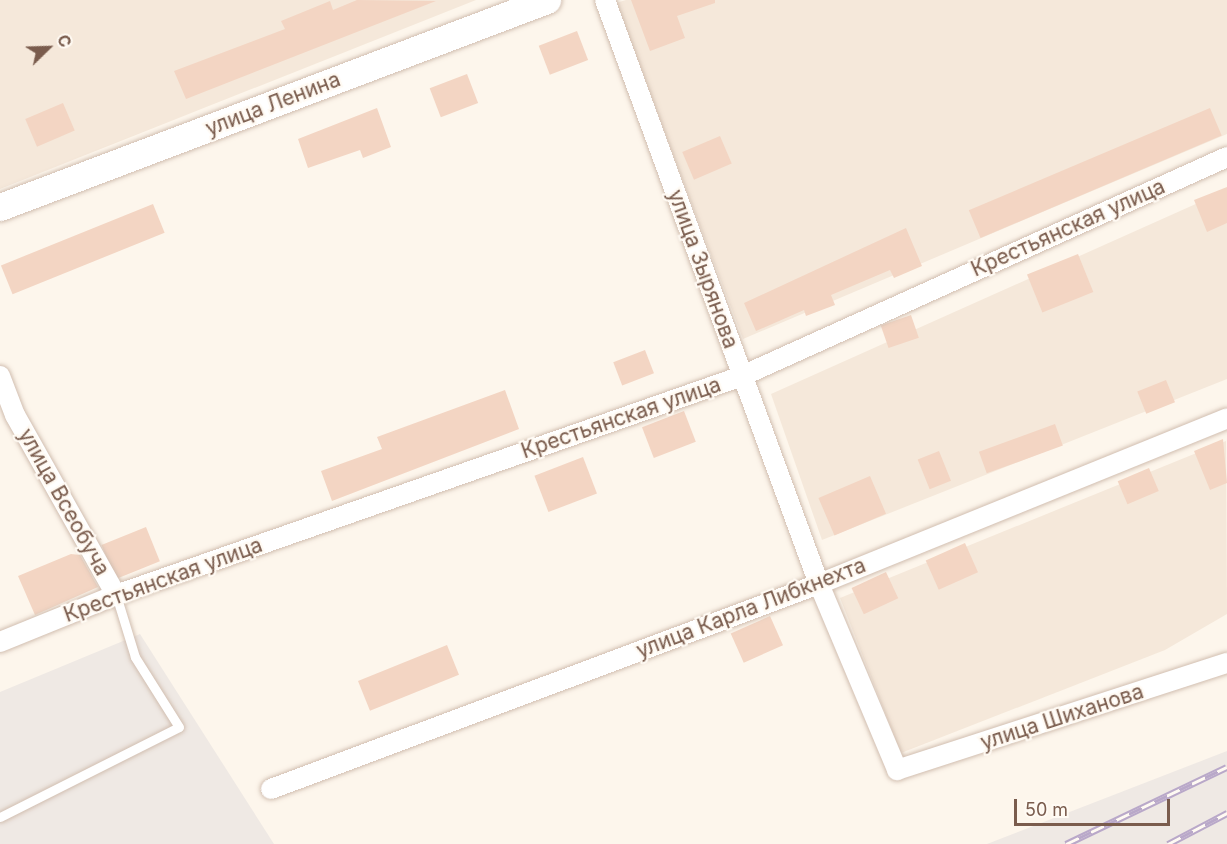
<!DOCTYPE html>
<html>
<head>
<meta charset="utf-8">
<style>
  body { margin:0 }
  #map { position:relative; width:1227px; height:844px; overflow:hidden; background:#fdf6ec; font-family:Inter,sans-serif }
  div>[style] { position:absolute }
  .residential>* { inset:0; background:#f5e8da }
  .industrial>* { inset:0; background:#efe9e4 }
  .building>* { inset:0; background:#f3d5c3; transform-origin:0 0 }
  .roads { filter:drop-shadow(0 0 2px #d1beb0) drop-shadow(0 0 2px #d1beb0) }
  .service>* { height:9px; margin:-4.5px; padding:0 4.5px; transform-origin:4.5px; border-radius:4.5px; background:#fff }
  .minor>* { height:20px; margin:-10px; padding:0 10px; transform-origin:10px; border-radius:10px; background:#fff }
  .secondary>* { height:27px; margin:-13.5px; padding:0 13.5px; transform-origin:13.5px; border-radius:13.5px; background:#fff }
  .rail>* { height:7px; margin-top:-3.5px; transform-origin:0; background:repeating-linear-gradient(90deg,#fffaf3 0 14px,#b9a8c9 0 28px); box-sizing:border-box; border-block:2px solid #b9a8c9 }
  span { translate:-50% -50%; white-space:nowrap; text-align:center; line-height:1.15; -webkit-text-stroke:4.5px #fffaf3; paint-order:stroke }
  .street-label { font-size:21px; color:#7a5c4d }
  .north { position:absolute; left:18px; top:18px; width:60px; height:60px; -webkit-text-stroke:4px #fffaf3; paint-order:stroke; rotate:67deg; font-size:16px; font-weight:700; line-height:24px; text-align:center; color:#7a5c4d }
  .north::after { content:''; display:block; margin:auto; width:21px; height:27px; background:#7a5c4d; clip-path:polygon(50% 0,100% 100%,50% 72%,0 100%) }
  .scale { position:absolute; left:1014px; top:799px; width:156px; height:27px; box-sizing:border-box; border:3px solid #7a5c4d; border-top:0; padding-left:8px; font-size:18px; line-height:21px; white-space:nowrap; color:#7a5c4d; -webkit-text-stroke:4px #fffaf3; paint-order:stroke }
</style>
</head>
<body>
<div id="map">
  <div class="residential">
    <div style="clip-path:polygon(0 0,476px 0,0 189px)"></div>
    <div style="clip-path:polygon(626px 0,1227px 0,1227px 134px,743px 339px,616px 3px)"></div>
    <div style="clip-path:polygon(1227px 190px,1227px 379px,822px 540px,771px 394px)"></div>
    <div style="clip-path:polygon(1226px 441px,1227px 614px,1165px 650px,901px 753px,840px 598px)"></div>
  </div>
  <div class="industrial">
    <div style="clip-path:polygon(140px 634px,274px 844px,0 844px,0 692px)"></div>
    <div style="clip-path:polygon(1227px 751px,1227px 844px,987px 844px)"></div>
  </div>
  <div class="building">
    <div style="clip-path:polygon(357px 0,436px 1px,186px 99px,174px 71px,285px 29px,281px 21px,330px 1px,333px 10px)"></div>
    <div style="clip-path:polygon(631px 0,715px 0,715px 3px,677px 16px,685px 38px,650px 51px)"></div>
    <div style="left:577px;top:31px;width:31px;height:41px;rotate:69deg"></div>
    <div style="left:467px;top:74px;width:31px;height:40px;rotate:69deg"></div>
    <div style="left:63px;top:103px;width:30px;height:41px;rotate:67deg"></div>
    <div style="clip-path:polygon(377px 108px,391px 147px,363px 158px,360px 150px,308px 168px,298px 139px)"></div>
    <div style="left:1210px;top:108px;width:30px;height:262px;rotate:67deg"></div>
    <div style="left:720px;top:136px;width:30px;height:41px;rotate:67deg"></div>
    <div style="clip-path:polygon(1227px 187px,1227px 223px,1207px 232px,1194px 200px)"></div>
    <div style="left:153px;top:204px;width:31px;height:164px;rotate:68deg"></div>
    <div style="clip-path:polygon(906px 228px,922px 266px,894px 278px,890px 270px,831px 295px,835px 305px,806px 316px,804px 310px,756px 331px,744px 303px)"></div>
    <div style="left:1078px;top:254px;width:41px;height:55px;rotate:68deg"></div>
    <div style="left:911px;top:315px;width:24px;height:32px;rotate:71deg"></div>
    <div style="left:645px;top:350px;width:25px;height:34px;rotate:69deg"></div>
    <div style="left:1166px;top:380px;width:24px;height:31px;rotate:68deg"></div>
    <div style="clip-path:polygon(505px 390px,519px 429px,332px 501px,321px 471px,382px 449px,377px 437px)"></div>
    <div style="left:684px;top:411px;width:33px;height:45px;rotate:69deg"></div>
    <div style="left:1055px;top:424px;width:23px;height:81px;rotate:70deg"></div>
    <div style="clip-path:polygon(1223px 439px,1227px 483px,1210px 490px,1194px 451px)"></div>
    <div style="left:939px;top:451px;width:32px;height:23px;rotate:68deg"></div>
    <div style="left:583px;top:457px;width:39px;height:52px;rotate:69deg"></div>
    <div style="left:1149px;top:468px;width:25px;height:34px;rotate:67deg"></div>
    <div style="left:870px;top:476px;width:41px;height:56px;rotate:67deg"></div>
    <div style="left:146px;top:527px;width:37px;height:48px;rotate:68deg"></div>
    <div style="left:965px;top:543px;width:32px;height:43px;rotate:66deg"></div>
    <div style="clip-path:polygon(71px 554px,80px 555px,98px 587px,35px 615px,18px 576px)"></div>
    <div style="left:886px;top:572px;width:29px;height:38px;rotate:65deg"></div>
    <div style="left:770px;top:616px;width:32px;height:43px;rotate:66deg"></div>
    <div style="left:447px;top:645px;width:32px;height:96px;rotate:68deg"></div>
  </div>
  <div class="roads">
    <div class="service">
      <div style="left:0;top:817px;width:200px;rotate:-26.7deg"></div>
      <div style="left:179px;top:727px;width:83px;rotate:-122.2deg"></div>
      <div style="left:135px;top:657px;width:65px;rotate:-107deg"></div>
    </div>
    <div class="minor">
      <div style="left:605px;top:0;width:622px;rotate:69.88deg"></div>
      <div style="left:819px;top:584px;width:202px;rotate:67.2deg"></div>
      <div style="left:897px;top:770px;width:347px;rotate:-18deg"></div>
      <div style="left:0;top:376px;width:42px;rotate:69deg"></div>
      <div style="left:15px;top:415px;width:206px;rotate:60.7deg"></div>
      <div style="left:0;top:642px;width:125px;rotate:-22.1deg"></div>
      <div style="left:116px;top:595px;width:663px;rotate:-19.28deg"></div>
      <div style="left:742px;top:376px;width:532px;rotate:-24.3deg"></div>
      <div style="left:271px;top:789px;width:585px;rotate:-20.51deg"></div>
      <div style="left:819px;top:584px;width:440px;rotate:-22.1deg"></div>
    </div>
    <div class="secondary">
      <div style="left:0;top:207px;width:585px;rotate:-20.73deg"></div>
    </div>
  </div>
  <div class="rail">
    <div style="left:1066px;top:844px;width:178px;rotate:-25.6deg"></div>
    <div style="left:1168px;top:844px;width:67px;rotate:-27.7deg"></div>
  </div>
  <div class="street-label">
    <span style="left:273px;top:104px;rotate:-21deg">улица Ленина</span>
    <span style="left:1068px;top:228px;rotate:-24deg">Крестьянская улица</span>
    <span style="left:703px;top:269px;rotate:70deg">улица Зырянова</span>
    <span style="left:621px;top:418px;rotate:-19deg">Крестьянская улица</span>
    <span style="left:64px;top:502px;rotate:61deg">улица Всеобуча</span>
    <span style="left:163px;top:580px;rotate:-20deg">Крестьянская улица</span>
    <span style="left:751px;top:608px;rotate:-21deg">улица Карла Либкнехта</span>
    <span style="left:1062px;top:717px;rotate:-18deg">улица Шиханова</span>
  </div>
  <div class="north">С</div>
  <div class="scale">50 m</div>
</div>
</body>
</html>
